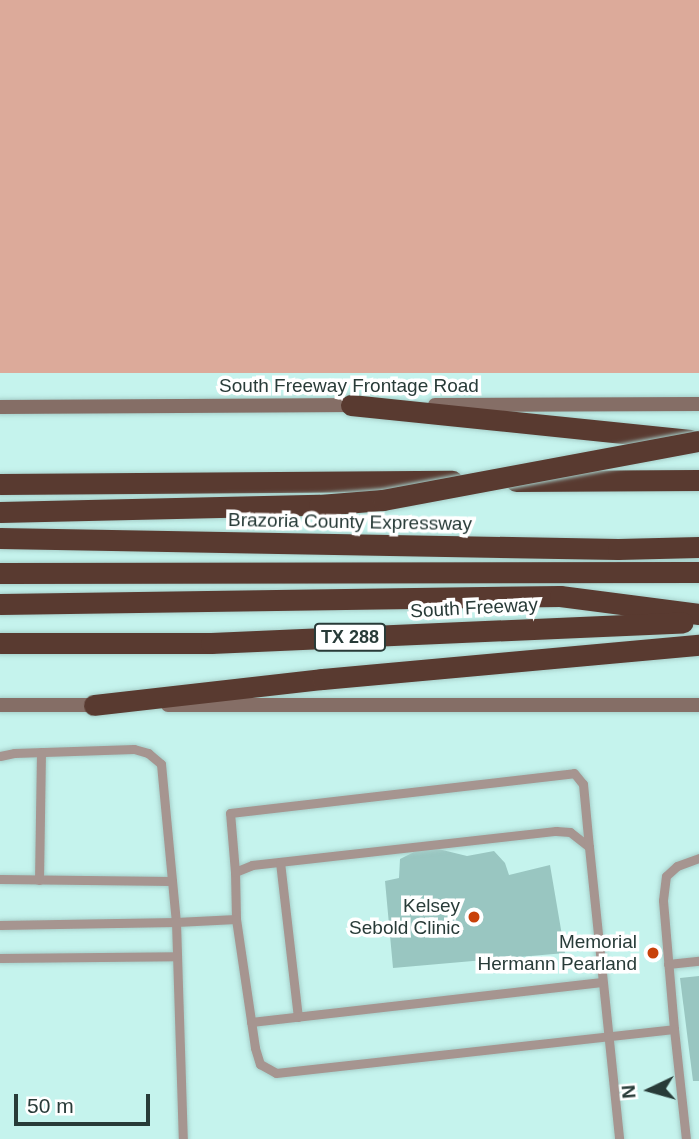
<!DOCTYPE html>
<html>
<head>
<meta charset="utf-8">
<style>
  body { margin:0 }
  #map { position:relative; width:699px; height:1139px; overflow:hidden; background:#c5f3ed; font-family:Arial,sans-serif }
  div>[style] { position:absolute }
  .green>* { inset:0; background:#dcaa9a; transform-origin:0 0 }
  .building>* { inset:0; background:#99c6c1 }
  .roads { filter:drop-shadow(0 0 2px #a6cec9) drop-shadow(0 0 2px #a6cec9) }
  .service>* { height:9px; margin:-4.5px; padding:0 4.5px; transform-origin:4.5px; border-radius:4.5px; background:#a69590 }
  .secondary>* { height:14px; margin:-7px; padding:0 7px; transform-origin:7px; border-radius:7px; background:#856e66 }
  .motorway>* { height:21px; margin:-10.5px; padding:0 10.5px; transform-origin:10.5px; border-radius:10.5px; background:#593a30 }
  .bridges { filter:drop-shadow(0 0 2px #a6cec9) drop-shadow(0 0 2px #a6cec9) }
  .motorway-bridge>* { height:21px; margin:-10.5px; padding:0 10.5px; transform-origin:10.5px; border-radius:10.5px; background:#593a30 }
  .dots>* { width:19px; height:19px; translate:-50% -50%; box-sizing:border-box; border:4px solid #fff; border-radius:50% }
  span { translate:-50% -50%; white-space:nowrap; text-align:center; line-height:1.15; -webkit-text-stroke:7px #fff; paint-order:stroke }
  .shield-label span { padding:2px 5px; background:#fff; border:2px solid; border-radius:5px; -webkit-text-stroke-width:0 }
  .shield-label { font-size:18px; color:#283b38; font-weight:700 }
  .street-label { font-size:19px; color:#283b38 }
  .poi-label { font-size:19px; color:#283b38 }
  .right { translate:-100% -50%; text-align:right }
  .north { position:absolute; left:615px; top:1055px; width:70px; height:70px; -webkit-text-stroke:5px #fff; paint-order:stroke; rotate:265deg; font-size:19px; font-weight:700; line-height:28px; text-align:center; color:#283b38 }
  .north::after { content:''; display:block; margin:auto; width:24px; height:32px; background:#283b38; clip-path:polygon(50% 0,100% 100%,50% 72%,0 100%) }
  .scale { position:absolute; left:14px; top:1094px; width:136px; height:32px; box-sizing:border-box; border:4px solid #283b38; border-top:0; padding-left:9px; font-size:21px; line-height:24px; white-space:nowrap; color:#283b38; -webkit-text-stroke:5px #fff; paint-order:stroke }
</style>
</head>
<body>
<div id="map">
  <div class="green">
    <div style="left:0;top:0;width:699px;height:373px"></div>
  </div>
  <div class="building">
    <div style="clip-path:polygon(426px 846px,467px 856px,494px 851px,505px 863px,509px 875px,550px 865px,565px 953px,393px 968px,385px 881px,399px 878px,400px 859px)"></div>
    <div style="clip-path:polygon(699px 976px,699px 1081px,693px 1081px,680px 978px)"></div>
  </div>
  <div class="roads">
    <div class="service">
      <div style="left:0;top:756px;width:14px;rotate:-12deg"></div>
      <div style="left:14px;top:753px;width:120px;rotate:-1.9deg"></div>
      <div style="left:134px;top:749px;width:15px;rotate:16deg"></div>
      <div style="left:148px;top:753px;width:17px;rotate:40deg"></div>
      <div style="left:161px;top:764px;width:159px;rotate:84.6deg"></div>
      <div style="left:176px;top:922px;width:60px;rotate:-2.9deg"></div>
      <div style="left:236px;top:919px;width:47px;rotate:-91.2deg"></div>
      <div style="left:235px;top:872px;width:18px;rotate:-22deg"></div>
      <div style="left:252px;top:865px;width:306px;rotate:-6.4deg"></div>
      <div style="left:556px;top:831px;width:14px;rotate:4deg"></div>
      <div style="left:570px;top:832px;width:24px;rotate:38deg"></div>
      <div style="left:589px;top:847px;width:294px;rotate:84.1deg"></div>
      <div style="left:280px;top:862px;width:156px;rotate:83.4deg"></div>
      <div style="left:235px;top:872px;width:59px;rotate:-94.8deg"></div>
      <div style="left:230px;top:813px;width:346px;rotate:-6.6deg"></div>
      <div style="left:574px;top:773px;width:14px;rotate:51deg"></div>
      <div style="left:583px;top:784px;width:63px;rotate:84.6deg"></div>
      <div style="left:0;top:879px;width:172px;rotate:0.7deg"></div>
      <div style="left:39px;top:880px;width:128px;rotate:-89.1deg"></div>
      <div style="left:236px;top:919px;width:130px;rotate:81.6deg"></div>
      <div style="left:255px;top:1048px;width:17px;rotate:73deg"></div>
      <div style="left:260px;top:1064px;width:18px;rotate:29deg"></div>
      <div style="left:276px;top:1073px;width:400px;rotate:-6.3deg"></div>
      <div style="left:674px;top:1029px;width:129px;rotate:-94.9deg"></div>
      <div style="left:663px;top:900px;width:24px;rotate:-83deg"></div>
      <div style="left:666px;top:876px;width:15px;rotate:-42deg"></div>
      <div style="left:677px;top:866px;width:23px;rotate:-20deg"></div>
      <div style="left:0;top:925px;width:176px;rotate:-1deg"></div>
      <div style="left:176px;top:922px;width:217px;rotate:88.2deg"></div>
      <div style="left:0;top:958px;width:177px;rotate:-0.6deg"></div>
      <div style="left:668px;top:964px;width:31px;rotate:-6deg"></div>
      <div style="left:251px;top:1022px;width:353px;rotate:-6.5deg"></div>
      <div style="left:674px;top:1029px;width:111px;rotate:83.8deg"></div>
    </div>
    <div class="secondary">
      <div style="left:435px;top:405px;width:264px;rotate:-0.2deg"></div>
      <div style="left:0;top:407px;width:359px;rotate:-0.3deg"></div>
      <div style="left:0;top:705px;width:103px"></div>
      <div style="left:168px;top:705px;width:531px"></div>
    </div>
    <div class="motorway">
      <div style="left:351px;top:405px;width:341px;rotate:5.9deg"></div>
      <div style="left:516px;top:481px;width:183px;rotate:-0.3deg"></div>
      <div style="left:0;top:484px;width:452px;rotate:-0.4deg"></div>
      <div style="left:0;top:538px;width:618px;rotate:1.02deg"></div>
      <div style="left:618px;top:549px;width:81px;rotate:-1.4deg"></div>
      <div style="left:0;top:573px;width:699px;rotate:-0.08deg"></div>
      <div style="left:0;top:604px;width:560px;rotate:-0.82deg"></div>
      <div style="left:560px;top:596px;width:140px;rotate:7.4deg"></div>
      <div style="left:0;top:643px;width:211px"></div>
      <div style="left:211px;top:643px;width:472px;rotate:-2.5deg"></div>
      <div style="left:94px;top:705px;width:229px;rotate:-6.5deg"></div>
      <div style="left:322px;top:679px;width:379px;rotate:-5.2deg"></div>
    </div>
  </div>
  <div class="bridges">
    <div class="motorway-bridge">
      <div style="left:0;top:512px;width:319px;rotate:-1.3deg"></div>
      <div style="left:319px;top:505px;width:64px;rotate:-4.5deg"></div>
      <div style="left:383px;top:500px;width:321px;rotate:-10.6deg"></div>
    </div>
  </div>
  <div class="dots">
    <div style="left:474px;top:917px;background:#c84109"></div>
    <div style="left:653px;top:953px;background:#c84109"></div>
  </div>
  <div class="shield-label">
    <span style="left:350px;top:637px">TX 288</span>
  </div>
  <div class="street-label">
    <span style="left:349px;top:386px">South Freeway Frontage Road</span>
    <span style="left:350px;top:522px;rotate:1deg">Brazoria County Expressway</span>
    <span style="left:474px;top:608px;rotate:-3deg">South Freeway</span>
  </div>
  <div class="poi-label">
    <span class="right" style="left:460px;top:917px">Kelsey<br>Sebold Clinic</span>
    <span class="right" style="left:637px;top:953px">Memorial<br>Hermann Pearland</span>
  </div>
  <div class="north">N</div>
  <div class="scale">50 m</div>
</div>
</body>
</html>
